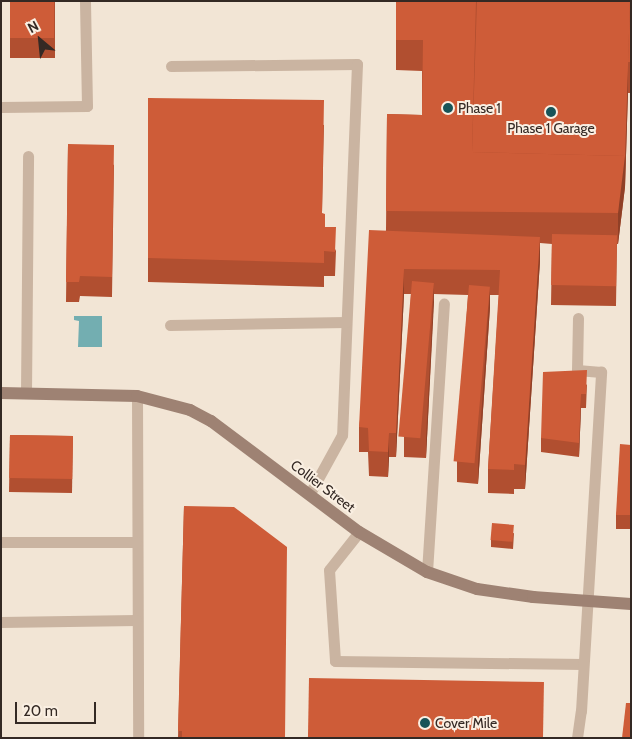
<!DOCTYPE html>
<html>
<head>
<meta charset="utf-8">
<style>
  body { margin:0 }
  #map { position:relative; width:632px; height:739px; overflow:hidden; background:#f2e5d5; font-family:Cabin,sans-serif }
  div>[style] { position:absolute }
  .water>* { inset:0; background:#73aeb1 }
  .lane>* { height:11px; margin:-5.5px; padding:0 5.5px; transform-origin:5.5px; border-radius:5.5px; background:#cab4a1 }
  .secondary>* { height:12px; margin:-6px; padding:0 6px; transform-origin:6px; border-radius:6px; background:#9e8273 }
  .wall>* { inset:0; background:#b14f30; transform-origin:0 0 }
  .shaded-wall>* { inset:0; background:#904027 }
  .building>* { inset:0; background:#ce5c38; transform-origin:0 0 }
  .dots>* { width:14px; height:14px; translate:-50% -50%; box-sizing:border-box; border:2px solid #faefe2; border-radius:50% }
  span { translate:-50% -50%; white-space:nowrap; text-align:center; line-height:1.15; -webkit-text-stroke:4px #faefe2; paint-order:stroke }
  .poi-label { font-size:14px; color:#342924 }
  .left { translate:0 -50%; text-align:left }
  .street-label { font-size:14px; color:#342924 }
  .frame { position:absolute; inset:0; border:2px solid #342924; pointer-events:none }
  .north { position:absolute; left:15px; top:15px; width:50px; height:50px; -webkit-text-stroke:4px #faefe2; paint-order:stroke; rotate:332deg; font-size:14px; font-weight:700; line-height:20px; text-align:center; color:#342924 }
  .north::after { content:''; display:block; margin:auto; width:18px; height:22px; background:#342924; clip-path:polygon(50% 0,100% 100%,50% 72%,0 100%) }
  .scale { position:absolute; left:15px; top:702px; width:81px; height:22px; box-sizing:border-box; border:2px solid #342924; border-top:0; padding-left:6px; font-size:15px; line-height:18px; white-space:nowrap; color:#342924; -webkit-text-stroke:4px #faefe2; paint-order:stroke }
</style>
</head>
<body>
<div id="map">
  <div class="water">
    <div style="clip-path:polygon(74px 316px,102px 316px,102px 347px,78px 347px,79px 321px,74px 320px)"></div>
  </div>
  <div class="lane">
    <div style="left:171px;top:66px;width:186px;rotate:-0.6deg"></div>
    <div style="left:357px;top:64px;width:371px;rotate:92.3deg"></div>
    <div style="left:342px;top:435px;width:68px;rotate:118.8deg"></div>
    <div style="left:1px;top:107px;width:86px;rotate:-0.7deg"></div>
    <div style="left:87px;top:106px;width:105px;rotate:-91.1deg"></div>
    <div style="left:170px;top:325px;width:176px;rotate:-1deg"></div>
    <div style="left:26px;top:393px;width:237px;rotate:-89.5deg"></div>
    <div style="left:137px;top:396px;width:342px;rotate:89.8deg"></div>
    <div style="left:359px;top:532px;width:48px;rotate:128.3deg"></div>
    <div style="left:329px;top:570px;width:91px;rotate:86.2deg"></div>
    <div style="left:335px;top:661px;width:248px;rotate:0.7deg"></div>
    <div style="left:1px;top:542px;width:135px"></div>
    <div style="left:427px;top:572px;width:269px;rotate:-86.4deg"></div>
    <div style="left:1px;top:622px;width:135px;rotate:-0.8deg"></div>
    <div style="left:577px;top:738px;width:27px;rotate:-82deg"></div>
    <div style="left:581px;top:711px;width:340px;rotate:-86.6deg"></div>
    <div style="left:601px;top:372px;width:24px;rotate:-175deg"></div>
    <div style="left:577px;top:370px;width:52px;rotate:-88.9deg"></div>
  </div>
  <div class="secondary">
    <div style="left:1px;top:393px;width:136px;rotate:1.3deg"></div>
    <div style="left:137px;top:396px;width:55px;rotate:14.8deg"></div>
    <div style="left:190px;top:410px;width:24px;rotate:28deg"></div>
    <div style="left:211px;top:421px;width:185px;rotate:36.9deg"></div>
    <div style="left:359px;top:532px;width:79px;rotate:30.5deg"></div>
    <div style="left:427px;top:572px;width:53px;rotate:18.8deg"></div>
    <div style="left:477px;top:589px;width:57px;rotate:8.1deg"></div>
    <div style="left:533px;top:597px;width:98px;rotate:4.1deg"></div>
  </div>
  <div class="wall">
    <div style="left:10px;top:1px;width:45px;height:57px"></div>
    <div style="clip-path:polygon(396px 1px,631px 1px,631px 93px,628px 93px,628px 91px,625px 187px,618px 244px,617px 244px,616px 306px,551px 305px,552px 244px,540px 243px,540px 261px,525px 489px,514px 489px,514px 494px,488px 493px,488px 469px,499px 295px,490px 295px,490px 307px,478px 484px,457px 482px,457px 462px,468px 295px,434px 294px,426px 458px,404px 457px,404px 437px,411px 294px,404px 294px,396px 457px,389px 457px,388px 477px,369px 476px,368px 452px,359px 452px,359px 427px,386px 230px,387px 114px,422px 115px,422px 71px,396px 70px)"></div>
    <div style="clip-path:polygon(148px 98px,324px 125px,322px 213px,325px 227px,336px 251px,335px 276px,324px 276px,324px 287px,148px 282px)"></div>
    <div style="clip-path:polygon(68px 144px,114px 165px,112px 297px,80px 296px,79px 302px,66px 302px)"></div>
    <div style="clip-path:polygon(587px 384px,586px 408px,581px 408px,579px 457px,541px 452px,541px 438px)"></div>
    <div style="left:10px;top:435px;width:63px;height:57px;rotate:1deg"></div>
    <div style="clip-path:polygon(631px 445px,631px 529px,616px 529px,616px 515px)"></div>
    <div style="clip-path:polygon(184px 506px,285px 738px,178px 738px)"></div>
    <div style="clip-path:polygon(514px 533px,513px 549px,491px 547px,491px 540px)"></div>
  </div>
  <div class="shaded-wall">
    <div style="clip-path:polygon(628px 66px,628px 91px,625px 187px,618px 244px,618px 213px)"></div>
    <div style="clip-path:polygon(540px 237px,540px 261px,525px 489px,525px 465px)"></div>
    <div style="clip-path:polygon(404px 269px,404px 294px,396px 457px,396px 433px)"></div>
    <div style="clip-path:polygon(434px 283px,434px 302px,426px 458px,426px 438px)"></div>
    <div style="clip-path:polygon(490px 287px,490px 307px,478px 484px,478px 464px)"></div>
    <div style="clip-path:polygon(581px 394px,581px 408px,579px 457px,579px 443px)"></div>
    <div style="clip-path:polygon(389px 433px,389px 457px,388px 477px,388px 452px)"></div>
  </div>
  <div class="building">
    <div style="left:10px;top:1px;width:44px;height:37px"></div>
    <div style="clip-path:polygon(396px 1px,476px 1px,472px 152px,625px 156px,618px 213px,386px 211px,387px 114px,422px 115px,423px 40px,396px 40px)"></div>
    <div style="clip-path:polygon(477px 1px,630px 1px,625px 162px,625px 156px,472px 152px)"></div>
    <div style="clip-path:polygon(630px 1px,631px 62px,628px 62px)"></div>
    <div style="clip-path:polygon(148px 98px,324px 100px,322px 213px,325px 214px,325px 227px,336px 227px,335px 252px,324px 251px,324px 263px,148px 258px)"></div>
    <div style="clip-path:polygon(68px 144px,114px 145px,112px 277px,80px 276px,79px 282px,66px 282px)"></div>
    <div style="clip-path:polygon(369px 230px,540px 237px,525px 465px,514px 464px,514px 470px,488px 469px,500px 270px,404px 269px,396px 433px,389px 433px,388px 452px,369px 451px,368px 428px,359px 427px)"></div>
    <div style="left:552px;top:234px;width:65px;height:51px;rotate:1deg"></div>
    <div style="left:412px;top:281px;width:22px;height:156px;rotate:5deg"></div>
    <div style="left:469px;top:285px;width:21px;height:177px;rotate:5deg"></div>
    <div style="clip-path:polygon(587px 370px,586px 394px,581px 394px,579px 443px,541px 438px,543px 372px)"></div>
    <div style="left:10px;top:435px;width:63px;height:43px;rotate:1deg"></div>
    <div style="clip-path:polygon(620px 444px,631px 445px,631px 515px,616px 515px)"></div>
    <div style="clip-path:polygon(184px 506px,234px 507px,287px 547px,285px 738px,182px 738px,182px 731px,178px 731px)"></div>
    <div style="left:492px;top:523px;width:22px;height:17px;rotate:5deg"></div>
    <div style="left:309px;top:678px;width:235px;height:60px;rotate:1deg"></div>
    <div style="clip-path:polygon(626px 703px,631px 703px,631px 738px,622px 738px)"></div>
  </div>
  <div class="dots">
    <div style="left:448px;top:108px;background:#185458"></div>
    <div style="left:551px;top:112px;background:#185458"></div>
    <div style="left:425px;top:723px;background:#185458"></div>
  </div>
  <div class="poi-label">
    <span class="left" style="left:458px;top:108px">Phase 1</span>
    <span style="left:551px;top:128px">Phase 1 Garage</span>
    <span class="left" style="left:435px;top:723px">Cover Mile</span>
  </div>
  <div class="street-label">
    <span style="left:323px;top:486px;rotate:37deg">Collier Street</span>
  </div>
  <div class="frame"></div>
  <div class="north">N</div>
  <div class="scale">20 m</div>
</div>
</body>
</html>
